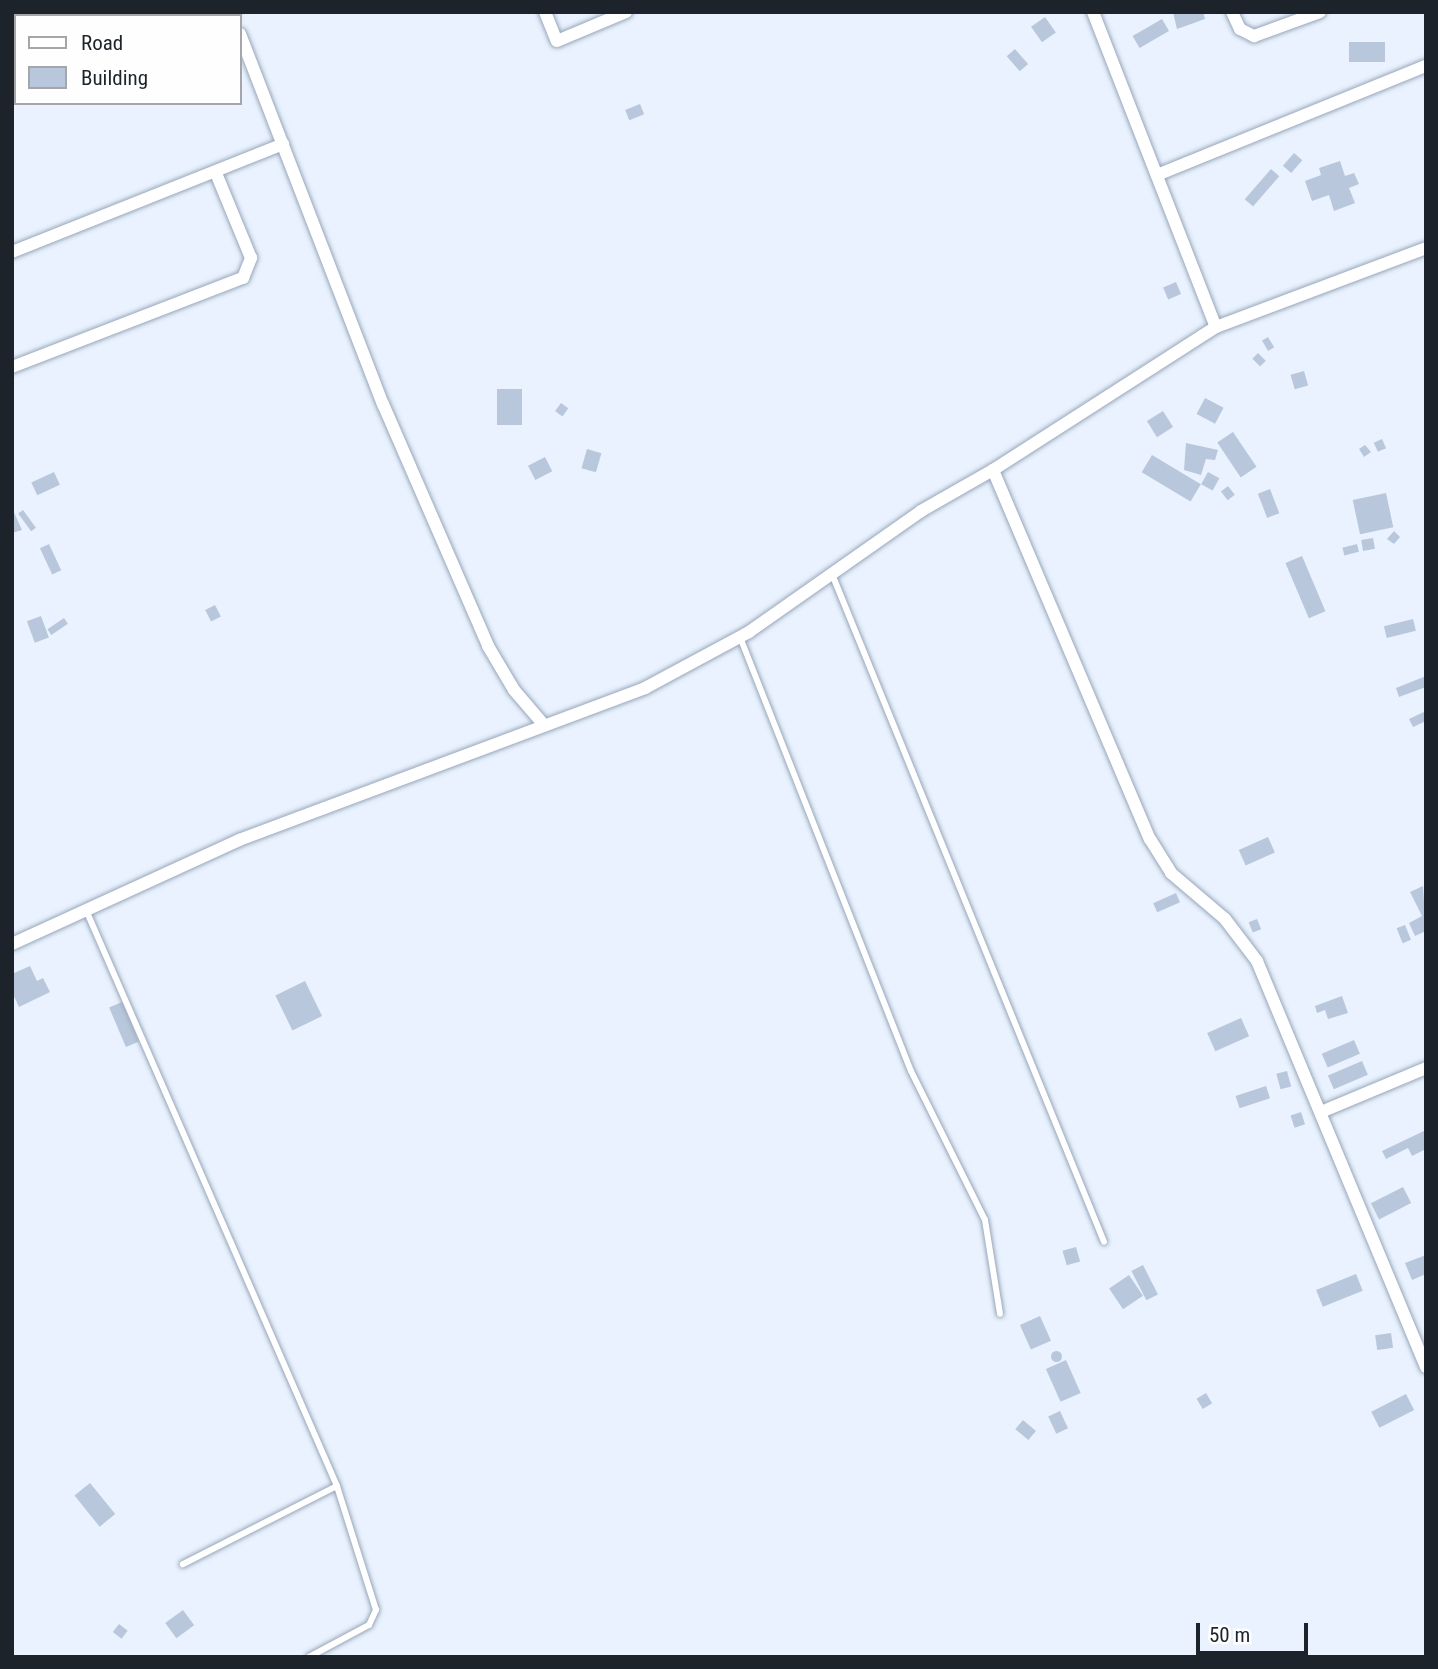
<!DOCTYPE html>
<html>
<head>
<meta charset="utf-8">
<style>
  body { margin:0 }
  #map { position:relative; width:1438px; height:1669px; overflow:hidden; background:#e9f2fe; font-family:"Roboto Condensed",sans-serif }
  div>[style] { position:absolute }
  .building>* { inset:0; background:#b8c7db; transform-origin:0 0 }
  .round { border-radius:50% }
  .roads { filter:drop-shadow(0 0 2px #98a6b9) drop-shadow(0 0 2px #98a6b9) }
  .service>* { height:6px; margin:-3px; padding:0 3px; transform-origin:3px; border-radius:3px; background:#fff }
  .minor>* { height:12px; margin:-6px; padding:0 6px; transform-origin:6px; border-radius:6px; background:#fff }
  span { translate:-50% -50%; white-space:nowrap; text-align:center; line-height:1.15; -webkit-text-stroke:5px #fefefe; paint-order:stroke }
  .frame { position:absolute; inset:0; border:14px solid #1d232a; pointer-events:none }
  .legend { position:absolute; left:14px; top:14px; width:228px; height:91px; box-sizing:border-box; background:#fefefe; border:2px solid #a4a6a9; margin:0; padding:9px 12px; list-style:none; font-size:21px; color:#1d232a }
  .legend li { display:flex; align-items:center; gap:14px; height:35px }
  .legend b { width:35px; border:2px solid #a4a6a9 }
  .scale { position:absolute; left:1196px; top:1623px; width:112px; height:32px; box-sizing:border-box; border:4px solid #1d232a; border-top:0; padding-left:9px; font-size:21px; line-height:24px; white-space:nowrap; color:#1d232a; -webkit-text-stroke:5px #fefefe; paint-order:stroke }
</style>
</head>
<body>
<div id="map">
  <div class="building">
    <div style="clip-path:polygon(1173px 12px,1203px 12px,1205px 19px,1177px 29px)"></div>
    <div style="left:1045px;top:17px;width:19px;height:17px;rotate:55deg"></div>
    <div style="left:1162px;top:19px;width:14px;height:34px;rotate:60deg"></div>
    <div style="left:1349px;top:42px;width:36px;height:20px"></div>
    <div style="left:1015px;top:49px;width:20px;height:11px;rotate:49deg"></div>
    <div style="left:640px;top:104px;width:11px;height:16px;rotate:68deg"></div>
    <div style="left:1294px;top:153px;width:11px;height:17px;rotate:41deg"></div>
    <div style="clip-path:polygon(1340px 161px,1345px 176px,1354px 173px,1359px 184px,1349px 188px,1355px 203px,1334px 211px,1329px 195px,1312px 201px,1305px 181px,1321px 175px,1319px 168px)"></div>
    <div style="left:1271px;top:169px;width:11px;height:40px;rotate:41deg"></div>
    <div style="left:1176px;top:282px;width:13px;height:14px;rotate:67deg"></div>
    <div style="left:1268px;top:337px;width:12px;height:7px;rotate:59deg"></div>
    <div style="left:1258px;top:353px;width:11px;height:8px;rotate:45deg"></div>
    <div style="left:1304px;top:371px;width:15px;height:14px;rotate:74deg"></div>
    <div style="left:497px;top:389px;width:25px;height:36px"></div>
    <div style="left:1205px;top:398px;width:21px;height:18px;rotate:28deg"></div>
    <div style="left:561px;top:403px;width:9px;height:10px;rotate:36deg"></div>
    <div style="left:1163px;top:411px;width:19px;height:19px;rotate:58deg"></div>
    <div style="left:1233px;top:432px;width:42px;height:19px;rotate:56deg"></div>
    <div style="left:1382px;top:439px;width:10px;height:9px;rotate:66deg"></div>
    <div style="clip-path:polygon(1186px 443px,1218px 450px,1215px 460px,1206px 459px,1201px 475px,1184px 470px)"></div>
    <div style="clip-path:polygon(1365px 445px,1371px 452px,1364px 457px,1359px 449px)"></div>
    <div style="left:587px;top:449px;width:15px;height:20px;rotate:16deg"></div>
    <div style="left:1152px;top:455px;width:57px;height:20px;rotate:31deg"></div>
    <div style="left:545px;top:457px;width:16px;height:19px;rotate:63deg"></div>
    <div style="left:54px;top:472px;width:14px;height:25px;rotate:65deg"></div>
    <div style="left:1208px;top:472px;width:13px;height:14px;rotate:29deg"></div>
    <div style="left:1228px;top:486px;width:11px;height:9px;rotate:52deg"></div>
    <div style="left:1270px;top:489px;width:26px;height:13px;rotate:69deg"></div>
    <div style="left:1386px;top:493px;width:35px;height:34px;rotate:78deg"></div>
    <div style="clip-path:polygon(12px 508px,22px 530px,12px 533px)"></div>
    <div style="left:23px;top:510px;width:22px;height:6px;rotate:54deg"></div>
    <div style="clip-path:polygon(1394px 531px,1400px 537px,1394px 544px,1387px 539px)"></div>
    <div style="left:1373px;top:538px;width:11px;height:12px;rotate:80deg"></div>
    <div style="left:49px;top:544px;width:29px;height:10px;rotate:65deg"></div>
    <div style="left:1357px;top:544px;width:8px;height:15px;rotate:76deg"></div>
    <div style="left:1302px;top:556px;width:60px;height:18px;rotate:67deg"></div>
    <div style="left:215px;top:605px;width:13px;height:11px;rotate:63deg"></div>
    <div style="left:41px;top:616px;width:23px;height:15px;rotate:70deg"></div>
    <div style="left:64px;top:618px;width:7px;height:20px;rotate:56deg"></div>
    <div style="left:1413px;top:619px;width:12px;height:30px;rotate:76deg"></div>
    <div style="clip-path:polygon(1426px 676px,1426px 687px,1399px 697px,1396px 688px)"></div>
    <div style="clip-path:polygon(1426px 711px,1426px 721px,1413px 727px,1409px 719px)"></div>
    <div style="left:1268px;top:837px;width:17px;height:32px;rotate:66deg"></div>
    <div style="clip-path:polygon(1423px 886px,1426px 931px,1415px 936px,1409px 923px,1422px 916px,1410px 892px)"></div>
    <div style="left:1176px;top:893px;width:10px;height:25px;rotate:66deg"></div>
    <div style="left:1257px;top:919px;width:11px;height:9px;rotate:68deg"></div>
    <div style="left:1405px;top:925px;width:16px;height:9px;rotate:68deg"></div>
    <div style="clip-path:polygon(30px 966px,37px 981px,43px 978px,50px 992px,19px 1007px,12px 992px,12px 974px)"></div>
    <div style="left:305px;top:981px;width:39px;height:33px;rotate:64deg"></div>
    <div style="clip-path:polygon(1342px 996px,1348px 1013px,1328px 1019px,1325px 1010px,1317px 1013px,1315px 1006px)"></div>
    <div style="left:122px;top:1002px;width:43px;height:14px;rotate:67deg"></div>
    <div style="left:1241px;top:1018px;width:20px;height:37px;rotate:66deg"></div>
    <div style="left:1354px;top:1040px;width:15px;height:35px;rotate:67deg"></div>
    <div style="left:1362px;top:1061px;width:15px;height:37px;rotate:67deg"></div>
    <div style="left:1287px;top:1071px;width:16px;height:11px;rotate:75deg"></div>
    <div style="left:1266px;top:1086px;width:13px;height:32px;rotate:72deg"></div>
    <div style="left:1301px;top:1112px;width:13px;height:11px;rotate:72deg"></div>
    <div style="clip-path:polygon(1426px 1130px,1426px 1149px,1412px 1156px,1408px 1148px,1386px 1159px,1382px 1151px)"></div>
    <div style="left:1403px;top:1187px;width:18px;height:36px;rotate:63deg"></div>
    <div style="left:1076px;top:1247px;width:15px;height:14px;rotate:74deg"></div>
    <div style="clip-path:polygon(1426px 1255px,1426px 1274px,1412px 1280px,1405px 1263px)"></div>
    <div style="left:1143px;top:1265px;width:33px;height:13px;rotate:63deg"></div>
    <div style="left:1356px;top:1274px;width:18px;height:43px;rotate:68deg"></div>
    <div style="left:1129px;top:1275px;width:25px;height:24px;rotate:56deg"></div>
    <div style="left:1040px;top:1316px;width:27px;height:22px;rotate:66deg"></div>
    <div style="left:1391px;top:1333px;width:15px;height:16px;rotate:82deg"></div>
    <div class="round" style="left:1050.5px;top:1350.5px;width:11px;height:11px"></div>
    <div style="left:1066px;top:1360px;width:36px;height:22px;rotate:66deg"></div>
    <div style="left:1206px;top:1393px;width:12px;height:11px;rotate:59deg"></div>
    <div style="left:1406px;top:1394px;width:18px;height:39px;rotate:63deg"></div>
    <div style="left:1060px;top:1411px;width:19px;height:13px;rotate:65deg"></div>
    <div style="left:1023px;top:1420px;width:17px;height:12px;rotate:40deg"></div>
    <div style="left:90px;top:1483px;width:40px;height:20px;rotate:51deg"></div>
    <div style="left:183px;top:1610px;width:19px;height:22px;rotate:54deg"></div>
    <div style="left:119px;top:1624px;width:11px;height:10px;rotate:38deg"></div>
  </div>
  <div class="roads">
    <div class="service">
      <div style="left:832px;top:574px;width:721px;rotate:67.84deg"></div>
      <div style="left:740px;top:637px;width:466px;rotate:68.5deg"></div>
      <div style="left:911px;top:1071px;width:166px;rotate:63.6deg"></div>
      <div style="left:985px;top:1220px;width:95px;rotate:80.9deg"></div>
      <div style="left:86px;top:910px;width:628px;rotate:66.45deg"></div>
      <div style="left:337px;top:1486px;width:173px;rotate:153.1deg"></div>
      <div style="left:309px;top:1657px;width:68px;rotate:-28.1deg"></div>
      <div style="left:369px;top:1625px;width:17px;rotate:-65deg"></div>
      <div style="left:376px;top:1610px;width:130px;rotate:-107.5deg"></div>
    </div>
    <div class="minor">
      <div style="left:231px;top:12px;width:4px;rotate:63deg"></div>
      <div style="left:545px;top:12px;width:31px;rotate:68deg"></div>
      <div style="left:557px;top:41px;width:75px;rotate:-22.8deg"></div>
      <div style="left:1093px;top:12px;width:338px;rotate:68.7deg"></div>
      <div style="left:1232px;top:12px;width:19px;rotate:65deg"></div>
      <div style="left:1240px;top:29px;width:16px;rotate:27deg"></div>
      <div style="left:1254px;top:36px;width:70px;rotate:-20deg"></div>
      <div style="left:240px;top:34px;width:397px;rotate:68.9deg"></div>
      <div style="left:383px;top:404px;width:264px;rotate:66.5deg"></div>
      <div style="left:488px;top:646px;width:51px;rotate:59.4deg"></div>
      <div style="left:514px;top:690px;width:46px;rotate:49.4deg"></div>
      <div style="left:1157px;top:175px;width:290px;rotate:-22.1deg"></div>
      <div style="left:12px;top:252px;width:292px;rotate:-21.7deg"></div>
      <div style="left:12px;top:367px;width:248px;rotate:-21.1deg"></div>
      <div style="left:243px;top:278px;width:22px;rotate:-68deg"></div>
      <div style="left:251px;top:258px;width:92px;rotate:-112.4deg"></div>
      <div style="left:993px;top:470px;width:401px;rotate:67deg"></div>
      <div style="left:1150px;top:839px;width:40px;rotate:58deg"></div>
      <div style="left:1171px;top:873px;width:71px;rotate:40.4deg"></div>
      <div style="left:1225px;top:919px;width:53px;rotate:52.7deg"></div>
      <div style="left:1257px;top:961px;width:440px;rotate:67.4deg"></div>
      <div style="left:12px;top:944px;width:250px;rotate:-24.6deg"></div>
      <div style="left:239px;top:840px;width:434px;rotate:-20.5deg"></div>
      <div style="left:645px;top:688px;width:118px;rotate:-28.3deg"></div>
      <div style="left:749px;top:632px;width:210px;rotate:-35.1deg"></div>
      <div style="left:921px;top:511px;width:83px;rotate:-29.7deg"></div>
      <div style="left:993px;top:470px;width:265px;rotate:-32.7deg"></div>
      <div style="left:1216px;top:327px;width:224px;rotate:-20.6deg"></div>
      <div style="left:1321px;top:1112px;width:114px;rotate:-22.7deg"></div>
    </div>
  </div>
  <div class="frame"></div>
  <ul class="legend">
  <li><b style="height:9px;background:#fff"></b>Road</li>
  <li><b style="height:19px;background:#b8c7db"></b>Building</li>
  </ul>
  <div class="scale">50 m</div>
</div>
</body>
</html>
